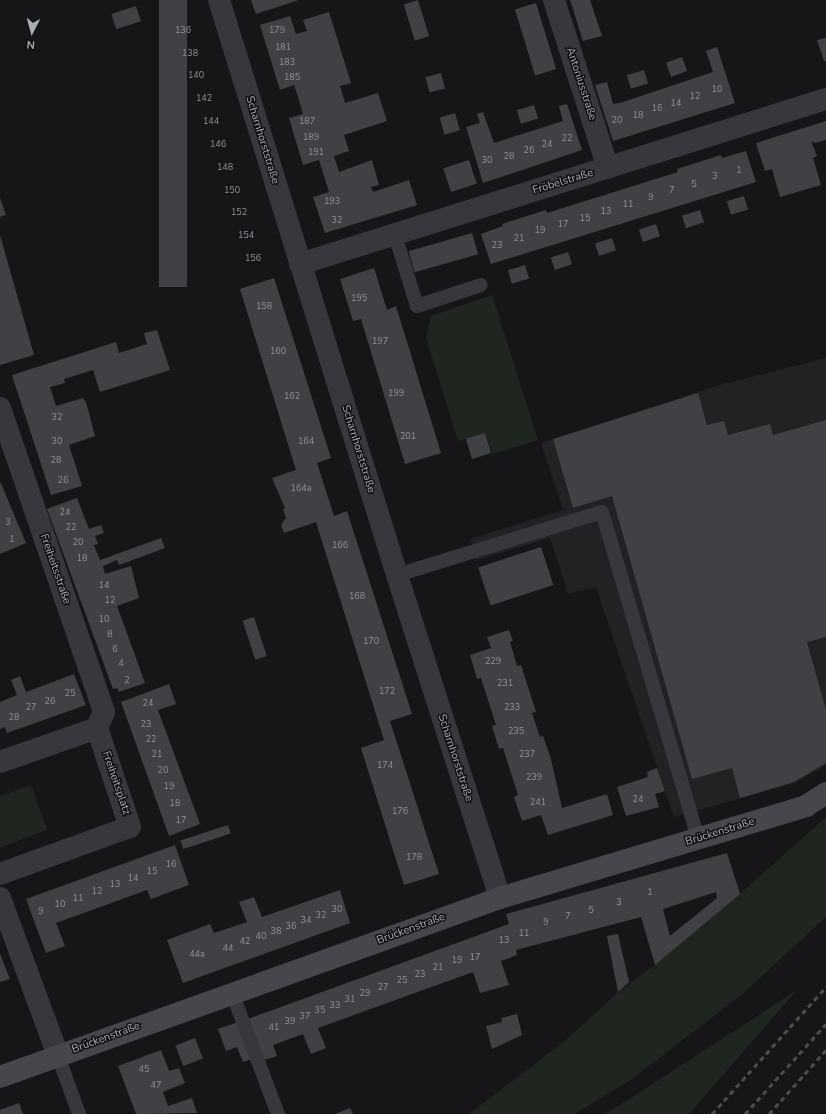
<!DOCTYPE html>
<html>
<head>
<meta charset="utf-8">
<style>
  body { margin:0 }
  #map { position:relative; width:826px; height:1114px; overflow:hidden; background:#161618; font-family:"Nunito Sans",sans-serif }
  div>[style] { position:absolute }
  .built>* { inset:0; background:#222225 }
  .green>* { inset:0; background:#1e261f }
  .building>* { inset:0; background:#404145; transform-origin:0 0 }
  .lane>* { height:14px; margin:-7px; padding:0 7px; transform-origin:7px; border-radius:7px; background:#37383d }
  .street>* { height:22px; margin:-11px; padding:0 11px; transform-origin:11px; border-radius:11px; background:#37383d }
  .secondary>* { height:22px; margin:-11px; padding:0 11px; transform-origin:11px; border-radius:11px; background:#45474d }
  .rail>* { height:3px; margin-top:-1.5px; transform-origin:0; background:repeating-linear-gradient(90deg,#4a4c52 0 5px,transparent 0 9px) }
  span { translate:-50% -50%; white-space:nowrap; text-align:center; line-height:1.15; -webkit-text-stroke:3px #111113; paint-order:stroke }
  .number-label { font-size:9px; color:#8e929b }
  .number-label span { -webkit-text-stroke-width:0 }
  .street-label { font-size:11px; color:#a8adb8 }
  .north { position:absolute; left:12px; top:12px; width:40px; height:40px; -webkit-text-stroke:3px #111113; paint-order:stroke; rotate:186deg; font-size:11px; font-weight:700; line-height:16px; text-align:center; color:#a8adb8 }
  .north::after { content:''; display:block; margin:auto; width:14px; height:18px; background:#a8adb8; clip-path:polygon(50% 0,100% 100%,50% 72%,0 100%) }
</style>
</head>
<body>
<div id="map">
  <div class="built">
    <div style="clip-path:polygon(826px 358px,826px 765px,795px 783px,674px 817px,596px 587px,568px 594px,550px 538px,477px 560px,470px 539px,563px 510px,541px 443px,723px 384px)"></div>
  </div>
  <div class="green">
    <div style="clip-path:polygon(492px 295px,538px 440px,493px 454px,485px 433px,458px 441px,426px 338px,431px 316px)"></div>
    <div style="clip-path:polygon(31px 785px,47px 830px,0 848px,0 796px)"></div>
    <div style="clip-path:polygon(826px 817px,826px 917px,740px 996px,632px 1079px,575px 1114px,469px 1114px,565px 1041px,618px 992px,655px 965px,740px 894px)"></div>
    <div style="clip-path:polygon(797px 990px,689px 1114px,604px 1114px,628px 1100px)"></div>
  </div>
  <div class="building">
    <div style="left:159px;top:0;width:28px;height:287px"></div>
    <div style="clip-path:polygon(251px 0,299px 0,256px 14px)"></div>
    <div style="left:418px;top:0;width:38px;height:15px;rotate:73deg"></div>
    <div style="clip-path:polygon(570px 0,590px 0,602px 36px,583px 41px)"></div>
    <div style="left:536px;top:3px;width:69px;height:22px;rotate:73deg"></div>
    <div style="left:136px;top:6px;width:16px;height:26px;rotate:72deg"></div>
    <div style="clip-path:polygon(329px 12px,351px 83px,340px 86px,345px 103px,378px 93px,387px 121px,344px 135px,349px 151px,334px 156px,339px 172px,372px 160px,379px 185px,371px 187px,373px 192px,409px 180px,417px 205px,325px 233px,313px 197px,329px 192px,319px 160px,303px 165px,289px 118px,303px 114px,299px 100px,294px 85px,280px 90px,260px 25px,290px 16px,296px 34px,307px 31px,303px 20px)"></div>
    <div style="clip-path:polygon(826px 38px,826px 61px,824px 61px,817px 40px)"></div>
    <div style="clip-path:polygon(717px 47px,735px 103px,613px 141px,595px 85px,607px 82px,613px 104px,623px 102px,713px 72px,706px 51px)"></div>
    <div style="left:682px;top:57px;width:15px;height:17px;rotate:70deg"></div>
    <div style="left:644px;top:70px;width:14px;height:18px;rotate:73deg"></div>
    <div style="left:441px;top:73px;width:16px;height:16px;rotate:75deg"></div>
    <div style="clip-path:polygon(567px 104px,582px 150px,483px 183px,466px 127px,480px 123px,477px 114px,483px 112px,494px 143px,563px 121px,559px 106px)"></div>
    <div style="left:534px;top:105px;width:14px;height:18px;rotate:73deg"></div>
    <div style="left:455px;top:113px;width:18px;height:16px;rotate:74deg"></div>
    <div style="clip-path:polygon(826px 121px,826px 140px,815px 143px,811px 141px,817px 156px,813px 158px,821px 185px,780px 197px,772px 169px,765px 171px,756px 143px)"></div>
    <div style="clip-path:polygon(746px 151px,756px 182px,491px 264px,481px 234px,503px 226px,502px 224px,546px 210px,547px 213px,678px 172px,677px 169px,721px 155px,722px 158px)"></div>
    <div style="left:469px;top:160px;width:25px;height:27px;rotate:72deg"></div>
    <div style="left:744px;top:196px;width:14px;height:18px;rotate:73deg"></div>
    <div style="clip-path:polygon(0 198px,6px 215px,0 217px)"></div>
    <div style="left:700px;top:210px;width:13px;height:19px;rotate:72deg"></div>
    <div style="left:656px;top:224px;width:13px;height:18px;rotate:72deg"></div>
    <div style="left:472px;top:233px;width:22px;height:66px;rotate:74deg"></div>
    <div style="clip-path:polygon(0 235px,34px 355px,0 365px)"></div>
    <div style="left:612px;top:238px;width:13px;height:18px;rotate:72deg"></div>
    <div style="left:568px;top:252px;width:13px;height:18px;rotate:72deg"></div>
    <div style="left:525px;top:265px;width:14px;height:18px;rotate:73deg"></div>
    <div style="clip-path:polygon(374px 268px,387px 310px,396px 306px,441px 453px,405px 464px,361px 319px,353px 321px,340px 279px)"></div>
    <div style="clip-path:polygon(274px 278px,331px 458px,317px 463px,334px 516px,347px 511px,412px 714px,390px 721px,439px 874px,404px 885px,361px 748px,384px 740px,316px 522px,284px 533px,281px 525px,286px 518px,283px 509px,285px 508px,272px 478px,296px 470px,240px 289px)"></div>
    <div style="clip-path:polygon(157px 330px,170px 370px,100px 392px,93px 370px,64px 379px,65px 383px,50px 387px,56px 406px,83px 398px,86px 402px,95px 436px,69px 445px,82px 486px,51px 495px,12px 375px,116px 342px,119px 353px,147px 344px,144px 333px)"></div>
    <div style="clip-path:polygon(698px 393px,707px 425px,724px 421px,728px 435px,770px 424px,773px 435px,826px 420px,826px 637px,807px 642px,826px 710px,826px 763px,794px 782px,740px 798px,732px 768px,692px 779px,612px 496px,573px 508px,553px 439px)"></div>
    <div style="left:485px;top:433px;width:21px;height:20px;rotate:73deg"></div>
    <div style="clip-path:polygon(0 481px,26px 543px,0 554px)"></div>
    <div style="clip-path:polygon(77px 498px,89px 529px,101px 525px,104px 533px,95px 536px,98px 544px,94px 545px,100px 560px,161px 538px,165px 548px,119px 565px,117px 560px,103px 566px,105px 574px,131px 566px,139px 598px,117px 606px,145px 683px,119px 692px,117px 688px,113px 689px,47px 509px)"></div>
    <div style="left:541px;top:547px;width:40px;height:66px;rotate:72deg"></div>
    <div style="left:254px;top:617px;width:41px;height:12px;rotate:72deg"></div>
    <div style="clip-path:polygon(509px 630px,513px 641px,510px 642px,517px 666px,521px 665px,536px 712px,532px 713px,540px 737px,543px 736px,551px 759px,562px 808px,607px 794px,613px 815px,548px 835px,541px 815px,522px 821px,514px 797px,518px 795px,503px 748px,499px 749px,492px 726px,496px 725px,481px 678px,477px 679px,470px 655px,491px 648px,487px 637px)"></div>
    <div style="clip-path:polygon(74px 674px,86px 705px,7px 733px,5px 727px,0 729px,0 702px,17px 695px,11px 680px,20px 676px,26px 692px)"></div>
    <div style="clip-path:polygon(169px 684px,176px 704px,158px 710px,200px 824px,169px 836px,121px 702px)"></div>
    <div style="clip-path:polygon(657px 768px,665px 791px,655px 794px,659px 807px,626px 816px,617px 787px,648px 777px,647px 772px)"></div>
    <div style="left:228px;top:825px;width:9px;height:50px;rotate:72deg"></div>
    <div style="clip-path:polygon(175px 845px,189px 885px,151px 899px,147px 890px,56px 923px,65px 946px,46px 953px,26px 899px)"></div>
    <div style="clip-path:polygon(evenodd,727px 853px,740px 894px,655px 965px,641px 917px,516px 950px,517px 955px,501px 961px,509px 985px,480px 993px,473px 972px,318px 1028px,326px 1048px,311px 1054px,303px 1034px,273px 1045px,277px 1056px,261px 1061px,245px 1020px,509px 924px,506px 914px,727px 853px,716px 892px,717px 898px,670px 936px,663px 909px,716px 892px)"></div>
    <div style="clip-path:polygon(340px 890px,350px 923px,183px 983px,167px 940px,210px 924px,214px 933px,247px 922px,239px 902px,254px 897px,262px 917px)"></div>
    <div style="clip-path:polygon(618px 934px,629px 982px,618px 992px,607px 936px)"></div>
    <div style="clip-path:polygon(0 954px,10px 979px,0 982px)"></div>
    <div style="clip-path:polygon(517px 1014px,522px 1035px,492px 1049px,486px 1026px,502px 1022px,501px 1018px)"></div>
    <div style="clip-path:polygon(238px 1022px,252px 1059px,243px 1062px,237px 1047px,226px 1051px,218px 1029px)"></div>
    <div style="left:195px;top:1038px;width:22px;height:21px;rotate:69deg"></div>
    <div style="clip-path:polygon(161px 1050px,169px 1071px,179px 1068px,185px 1083px,163px 1092px,168px 1106px,192px 1098px,197px 1113px,136px 1114px,118px 1066px)"></div>
    <div style="clip-path:polygon(19px 1103px,23px 1114px,0 1114px,0 1110px)"></div>
    <div style="clip-path:polygon(350px 1108px,353px 1114px,335px 1114px)"></div>
  </div>
  <div class="lane">
    <div style="left:395px;top:235px;width:74px;rotate:72.8deg"></div>
    <div style="left:417px;top:306px;width:67px;rotate:-18.2deg"></div>
    <div style="left:397px;top:575px;width:214px;rotate:-17.1deg"></div>
    <div style="left:602px;top:512px;width:340px;rotate:73.6deg"></div>
    <div style="left:232px;top:993px;width:129px;rotate:69.2deg"></div>
    <div style="left:58px;top:1056px;width:62px;rotate:70.1deg"></div>
  </div>
  <div class="street">
    <div style="left:219px;top:0;width:602px;rotate:72.8deg"></div>
    <div style="left:397px;top:575px;width:339px;rotate:72.3deg"></div>
    <div style="left:554px;top:0;width:176px;rotate:72.2deg"></div>
    <div style="left:300px;top:264px;width:551px;rotate:-17.42deg"></div>
    <div style="left:0;top:408px;width:321px;rotate:71.1deg"></div>
    <div style="left:104px;top:712px;width:17px;rotate:114deg"></div>
    <div style="left:0;top:762px;width:103px;rotate:-19.3deg"></div>
    <div style="left:0;top:874px;width:138px;rotate:-19.9deg"></div>
    <div style="left:130px;top:827px;width:104px;rotate:-108.4deg"></div>
    <div style="left:0;top:898px;width:168px;rotate:69.8deg"></div>
  </div>
  <div class="secondary">
    <div style="left:0;top:1077px;width:531px;rotate:-19.7deg"></div>
    <div style="left:500px;top:898px;width:320px;rotate:-16.7deg"></div>
    <div style="left:806px;top:806px;width:24px;rotate:-33deg"></div>
  </div>
  <div class="rail">
    <div style="left:712px;top:1114px;width:171px;rotate:-48.1deg"></div>
    <div style="left:745px;top:1114px;width:121px;rotate:-48deg"></div>
    <div style="left:769px;top:1114px;width:86px;rotate:-48.3deg"></div>
  </div>
  <div class="number-label">
    <span style="left:183px;top:30px">136</span>
    <span style="left:277px;top:30px">179</span>
    <span style="left:283px;top:47px">181</span>
    <span style="left:190px;top:53px">138</span>
    <span style="left:287px;top:62px">183</span>
    <span style="left:196px;top:75px">140</span>
    <span style="left:292px;top:77px">185</span>
    <span style="left:717px;top:89px">10</span>
    <span style="left:695px;top:96px">12</span>
    <span style="left:204px;top:98px">142</span>
    <span style="left:676px;top:103px">14</span>
    <span style="left:657px;top:108px">16</span>
    <span style="left:638px;top:115px">18</span>
    <span style="left:617px;top:120px">20</span>
    <span style="left:211px;top:121px">144</span>
    <span style="left:307px;top:121px">187</span>
    <span style="left:311px;top:137px">189</span>
    <span style="left:567px;top:138px">22</span>
    <span style="left:218px;top:144px">146</span>
    <span style="left:547px;top:144px">24</span>
    <span style="left:529px;top:150px">26</span>
    <span style="left:316px;top:152px">191</span>
    <span style="left:509px;top:156px">28</span>
    <span style="left:487px;top:160px">30</span>
    <span style="left:225px;top:167px">148</span>
    <span style="left:739px;top:170px">1</span>
    <span style="left:715px;top:176px">3</span>
    <span style="left:694px;top:184px">5</span>
    <span style="left:232px;top:190px">150</span>
    <span style="left:672px;top:190px">7</span>
    <span style="left:651px;top:197px">9</span>
    <span style="left:332px;top:201px">193</span>
    <span style="left:628px;top:204px">11</span>
    <span style="left:606px;top:211px">13</span>
    <span style="left:239px;top:212px">152</span>
    <span style="left:585px;top:218px">15</span>
    <span style="left:337px;top:220px">32</span>
    <span style="left:563px;top:224px">17</span>
    <span style="left:540px;top:230px">19</span>
    <span style="left:246px;top:235px">154</span>
    <span style="left:519px;top:238px">21</span>
    <span style="left:497px;top:245px">23</span>
    <span style="left:253px;top:258px">156</span>
    <span style="left:359px;top:298px">195</span>
    <span style="left:264px;top:306px">158</span>
    <span style="left:380px;top:341px">197</span>
    <span style="left:278px;top:351px">160</span>
    <span style="left:396px;top:393px">199</span>
    <span style="left:292px;top:396px">162</span>
    <span style="left:57px;top:417px">32</span>
    <span style="left:408px;top:436px">201</span>
    <span style="left:57px;top:441px">30</span>
    <span style="left:306px;top:441px">164</span>
    <span style="left:56px;top:460px">28</span>
    <span style="left:63px;top:480px">26</span>
    <span style="left:301px;top:488px">164a</span>
    <span style="left:65px;top:512px">24</span>
    <span style="left:8px;top:522px">3</span>
    <span style="left:71px;top:527px">22</span>
    <span style="left:12px;top:539px">1</span>
    <span style="left:78px;top:542px">20</span>
    <span style="left:340px;top:545px">166</span>
    <span style="left:82px;top:558px">18</span>
    <span style="left:104px;top:585px">14</span>
    <span style="left:357px;top:596px">168</span>
    <span style="left:110px;top:600px">12</span>
    <span style="left:104px;top:619px">10</span>
    <span style="left:110px;top:634px">8</span>
    <span style="left:371px;top:641px">170</span>
    <span style="left:115px;top:649px">6</span>
    <span style="left:493px;top:661px">229</span>
    <span style="left:121px;top:663px">4</span>
    <span style="left:127px;top:680px">2</span>
    <span style="left:505px;top:683px">231</span>
    <span style="left:387px;top:691px">172</span>
    <span style="left:70px;top:693px">25</span>
    <span style="left:50px;top:701px">26</span>
    <span style="left:148px;top:703px">24</span>
    <span style="left:31px;top:707px">27</span>
    <span style="left:512px;top:707px">233</span>
    <span style="left:14px;top:717px">28</span>
    <span style="left:146px;top:724px">23</span>
    <span style="left:516px;top:731px">235</span>
    <span style="left:151px;top:739px">22</span>
    <span style="left:157px;top:754px">21</span>
    <span style="left:527px;top:754px">237</span>
    <span style="left:385px;top:765px">174</span>
    <span style="left:163px;top:770px">20</span>
    <span style="left:534px;top:777px">239</span>
    <span style="left:169px;top:786px">19</span>
    <span style="left:638px;top:799px">24</span>
    <span style="left:538px;top:802px">241</span>
    <span style="left:175px;top:803px">18</span>
    <span style="left:400px;top:811px">176</span>
    <span style="left:181px;top:820px">17</span>
    <span style="left:414px;top:857px">178</span>
    <span style="left:171px;top:864px">16</span>
    <span style="left:152px;top:871px">15</span>
    <span style="left:133px;top:878px">14</span>
    <span style="left:115px;top:884px">13</span>
    <span style="left:97px;top:891px">12</span>
    <span style="left:650px;top:892px">1</span>
    <span style="left:78px;top:898px">11</span>
    <span style="left:619px;top:902px">3</span>
    <span style="left:60px;top:904px">10</span>
    <span style="left:337px;top:909px">30</span>
    <span style="left:591px;top:910px">5</span>
    <span style="left:41px;top:911px">9</span>
    <span style="left:321px;top:915px">32</span>
    <span style="left:568px;top:916px">7</span>
    <span style="left:306px;top:920px">34</span>
    <span style="left:546px;top:922px">9</span>
    <span style="left:291px;top:926px">36</span>
    <span style="left:276px;top:931px">38</span>
    <span style="left:524px;top:933px">11</span>
    <span style="left:261px;top:936px">40</span>
    <span style="left:504px;top:940px">13</span>
    <span style="left:245px;top:941px">42</span>
    <span style="left:228px;top:948px">44</span>
    <span style="left:197px;top:954px">44a</span>
    <span style="left:475px;top:957px">17</span>
    <span style="left:457px;top:960px">19</span>
    <span style="left:438px;top:967px">21</span>
    <span style="left:420px;top:974px">23</span>
    <span style="left:402px;top:980px">25</span>
    <span style="left:383px;top:987px">27</span>
    <span style="left:365px;top:993px">29</span>
    <span style="left:350px;top:999px">31</span>
    <span style="left:335px;top:1005px">33</span>
    <span style="left:320px;top:1010px">35</span>
    <span style="left:305px;top:1016px">37</span>
    <span style="left:290px;top:1021px">39</span>
    <span style="left:274px;top:1027px">41</span>
    <span style="left:144px;top:1069px">45</span>
    <span style="left:156px;top:1085px">47</span>
  </div>
  <div class="street-label">
    <span style="left:581px;top:84px;rotate:72deg">Antoniusstraße</span>
    <span style="left:262px;top:140px;rotate:73deg">Scharnhorststraße</span>
    <span style="left:563px;top:182px;rotate:-17deg">Fröbelstraße</span>
    <span style="left:358px;top:449px;rotate:73deg">Scharnhorststraße</span>
    <span style="left:55px;top:569px;rotate:71deg">Freiheitsstraße</span>
    <span style="left:455px;top:758px;rotate:72deg">Scharnhorststraße</span>
    <span style="left:116px;top:783px;rotate:71deg">Freiheitsplatz</span>
    <span style="left:720px;top:832px;rotate:-17deg">Brückenstraße</span>
    <span style="left:411px;top:929px;rotate:-20deg">Brückenstraße</span>
    <span style="left:106px;top:1038px;rotate:-20deg">Brückenstraße</span>
  </div>
  <div class="north">N</div>
</div>
</body>
</html>
